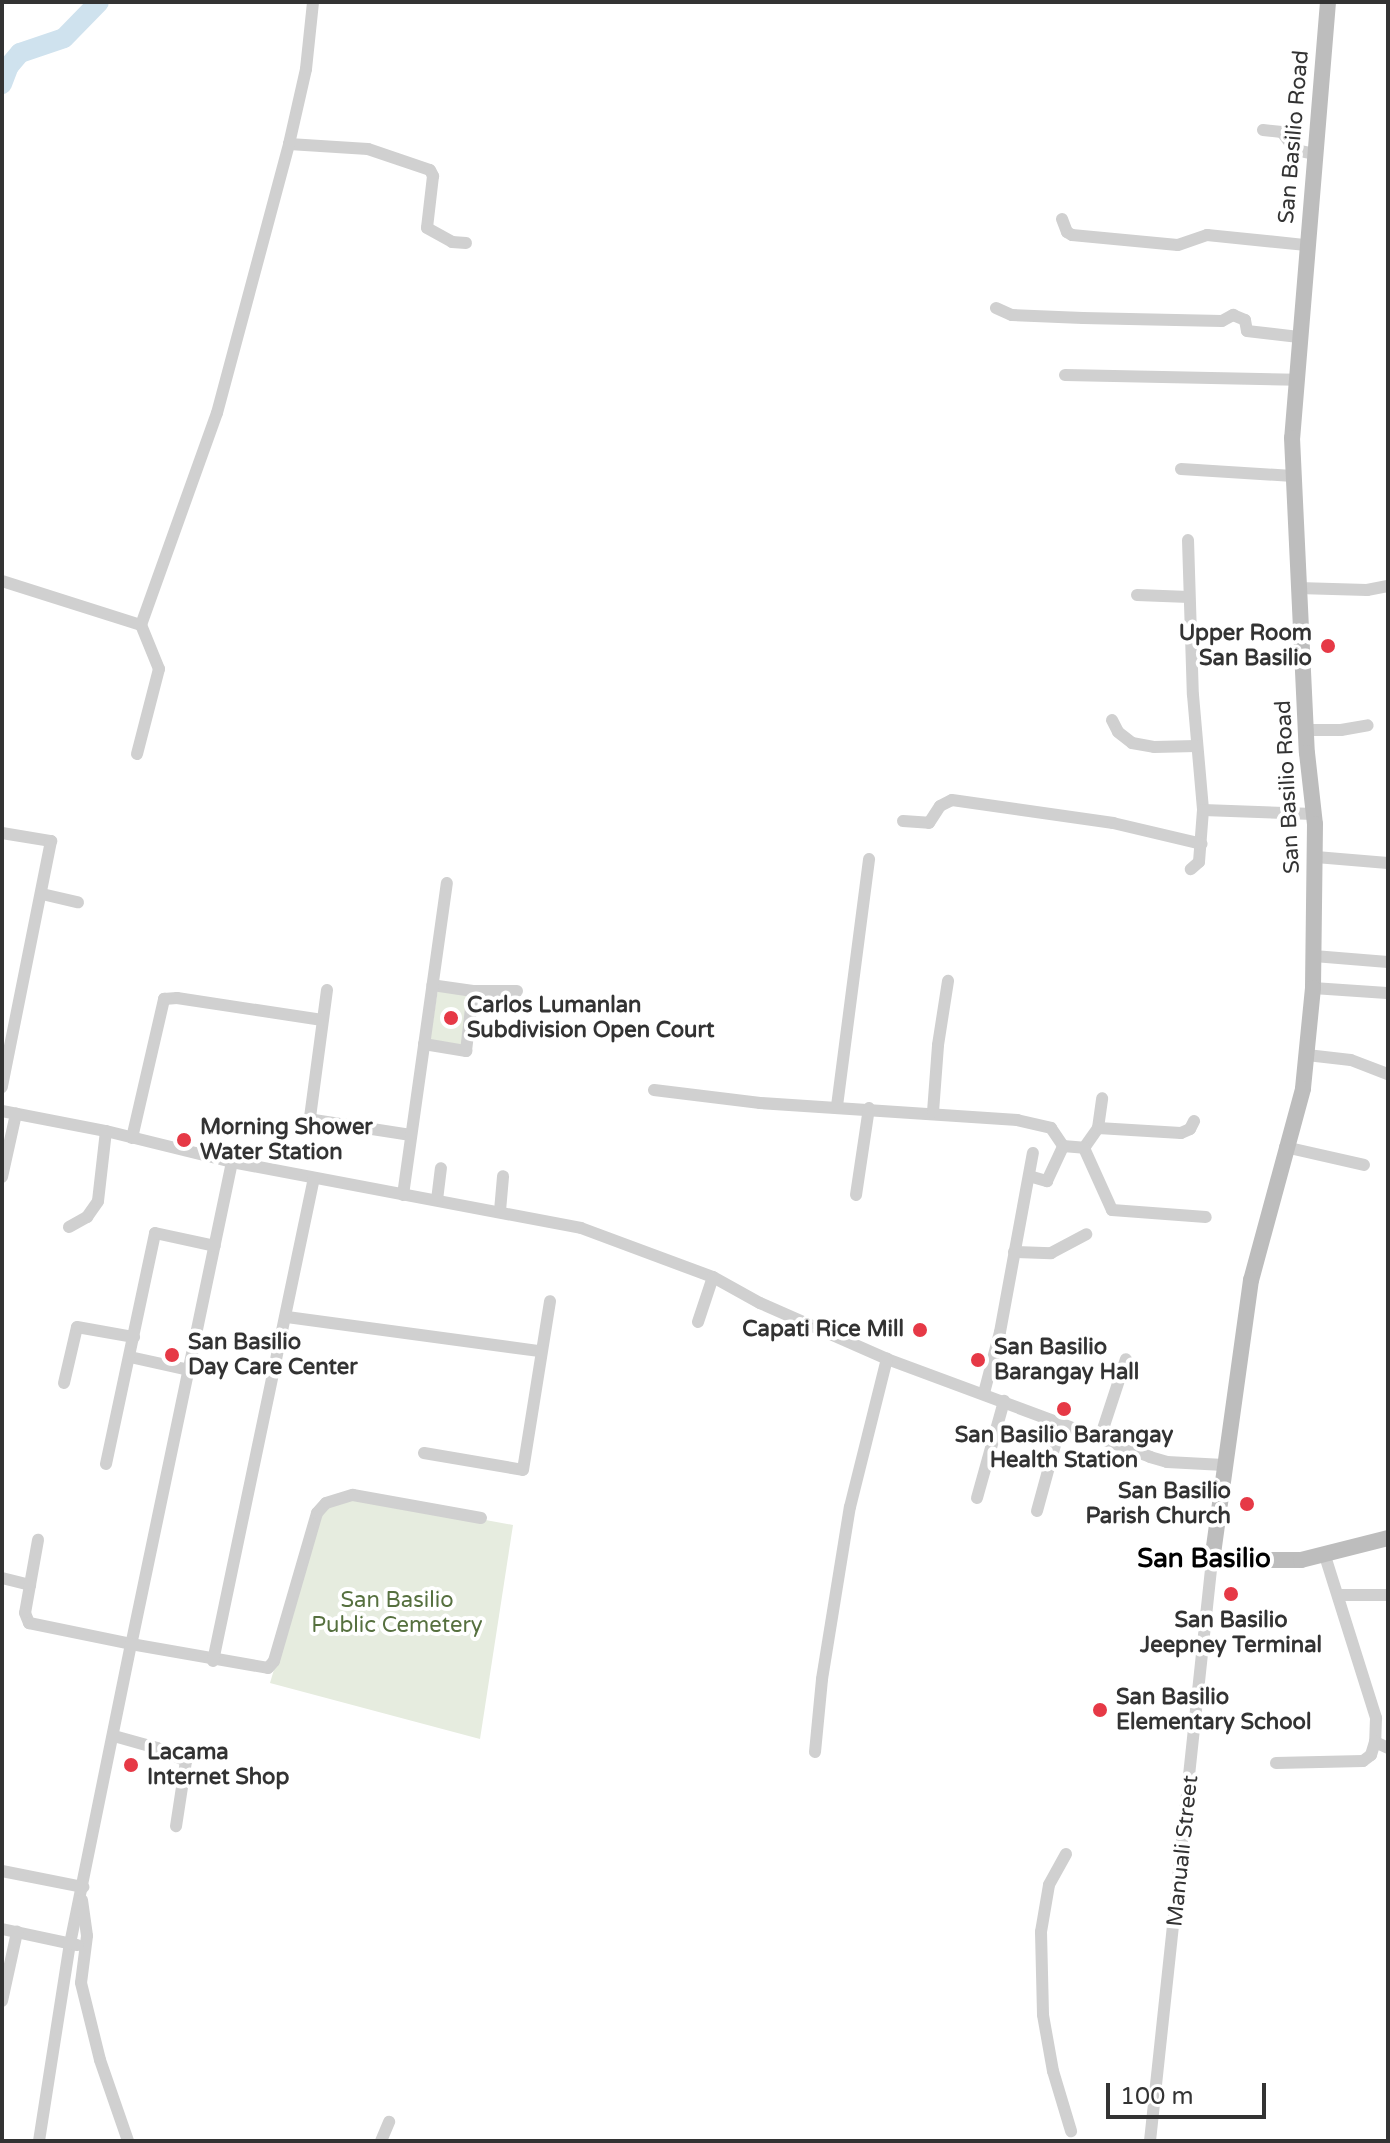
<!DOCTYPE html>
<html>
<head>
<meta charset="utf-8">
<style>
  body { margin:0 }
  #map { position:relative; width:1390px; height:2143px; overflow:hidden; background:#fff; font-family:"Varela Round",sans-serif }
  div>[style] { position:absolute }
  .green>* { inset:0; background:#e6ecdf; transform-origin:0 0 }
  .river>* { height:20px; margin:-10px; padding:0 10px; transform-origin:10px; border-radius:10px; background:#cfe2ee }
  .street>* { height:12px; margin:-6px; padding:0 6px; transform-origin:6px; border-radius:6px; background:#d0d0d0 }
  .secondary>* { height:16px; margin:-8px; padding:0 8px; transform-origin:8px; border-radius:8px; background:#bdbdbd }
  .dots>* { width:22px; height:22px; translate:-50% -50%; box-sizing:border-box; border:4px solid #fff; border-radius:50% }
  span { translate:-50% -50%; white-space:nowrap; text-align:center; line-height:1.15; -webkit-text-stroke:8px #fff; paint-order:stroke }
  .street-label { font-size:22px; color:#333 }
  .poi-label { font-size:22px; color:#333; font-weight:700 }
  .right { translate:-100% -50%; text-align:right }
  .left { translate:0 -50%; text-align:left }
  .park-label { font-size:22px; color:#56703f }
  .quarter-label { font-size:26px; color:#000; font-weight:700 }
  .frame { position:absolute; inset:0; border:4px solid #333; pointer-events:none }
  .scale { position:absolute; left:1106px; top:2083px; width:160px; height:36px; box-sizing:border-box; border:4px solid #333; border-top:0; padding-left:10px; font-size:24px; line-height:28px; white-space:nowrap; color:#333; -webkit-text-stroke:6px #fff; paint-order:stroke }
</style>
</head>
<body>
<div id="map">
  <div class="green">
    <div style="left:438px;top:989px;width:32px;height:53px;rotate:9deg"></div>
    <div style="clip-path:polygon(371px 1499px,513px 1525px,480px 1739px,270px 1683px,320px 1514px,335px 1500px)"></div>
  </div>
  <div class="river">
    <div style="left:2px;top:84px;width:19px;rotate:-69deg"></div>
    <div style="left:9px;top:66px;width:17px;rotate:-50deg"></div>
    <div style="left:20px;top:53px;width:46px;rotate:-18.8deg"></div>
    <div style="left:64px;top:38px;width:50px;rotate:-45.8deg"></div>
  </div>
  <div class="street">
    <div style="left:1263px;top:130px;width:19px;rotate:6deg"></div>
    <div style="left:1282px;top:132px;width:22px;rotate:54deg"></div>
    <div style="left:1295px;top:150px;width:20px;rotate:11deg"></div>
    <div style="left:289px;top:144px;width:79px;rotate:3.6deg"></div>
    <div style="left:368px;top:149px;width:65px;rotate:18.7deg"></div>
    <div style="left:430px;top:170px;width:7px;rotate:63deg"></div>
    <div style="left:433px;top:176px;width:52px;rotate:96.6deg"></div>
    <div style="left:427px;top:228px;width:29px;rotate:29deg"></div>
    <div style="left:452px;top:242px;width:14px;rotate:4deg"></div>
    <div style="left:1062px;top:219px;width:14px;rotate:69deg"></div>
    <div style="left:1067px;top:232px;width:6px;rotate:31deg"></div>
    <div style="left:1072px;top:235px;width:106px;rotate:5.4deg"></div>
    <div style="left:1178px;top:245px;width:31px;rotate:-19deg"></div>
    <div style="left:1207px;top:235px;width:100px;rotate:5.8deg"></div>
    <div style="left:996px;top:308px;width:17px;rotate:24deg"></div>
    <div style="left:1012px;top:315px;width:71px;rotate:2.4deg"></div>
    <div style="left:1083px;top:318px;width:139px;rotate:1.2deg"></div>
    <div style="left:1222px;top:321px;width:13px;rotate:-29deg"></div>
    <div style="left:1233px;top:315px;width:13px;rotate:23deg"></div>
    <div style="left:1245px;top:320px;width:11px;rotate:80deg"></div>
    <div style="left:1247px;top:331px;width:52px;rotate:6.6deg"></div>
    <div style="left:1065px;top:375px;width:231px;rotate:1.2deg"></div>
    <div style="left:1181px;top:469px;width:112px;rotate:3.6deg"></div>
    <div style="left:1188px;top:540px;width:155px;rotate:88.2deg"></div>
    <div style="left:1193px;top:695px;width:115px;rotate:85deg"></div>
    <div style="left:1203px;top:810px;width:52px;rotate:94.4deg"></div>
    <div style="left:1199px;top:862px;width:11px;rotate:139deg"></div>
    <div style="left:2px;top:581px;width:146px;rotate:17.6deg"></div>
    <div style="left:1298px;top:588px;width:69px;rotate:1.7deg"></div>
    <div style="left:1367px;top:590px;width:21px;rotate:-11deg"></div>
    <div style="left:1137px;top:595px;width:52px;rotate:2.2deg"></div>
    <div style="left:1112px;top:720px;width:13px;rotate:63deg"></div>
    <div style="left:1118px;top:732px;width:18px;rotate:38deg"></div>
    <div style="left:1132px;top:743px;width:22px;rotate:10deg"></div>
    <div style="left:1154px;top:747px;width:42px;rotate:-1.4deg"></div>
    <div style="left:1307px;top:730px;width:34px"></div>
    <div style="left:1341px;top:730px;width:27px;rotate:-10deg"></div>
    <div style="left:137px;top:754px;width:88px;rotate:-75.5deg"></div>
    <div style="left:159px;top:669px;width:48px;rotate:-112.2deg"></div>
    <div style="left:141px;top:625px;width:225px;rotate:-70.3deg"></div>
    <div style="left:217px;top:413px;width:278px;rotate:-75deg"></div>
    <div style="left:289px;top:144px;width:77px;rotate:-77.2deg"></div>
    <div style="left:306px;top:69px;width:67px;rotate:-84deg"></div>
    <div style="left:1203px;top:810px;width:111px;rotate:2.1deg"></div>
    <div style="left:903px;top:821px;width:26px;rotate:4deg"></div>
    <div style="left:929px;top:823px;width:20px;rotate:-57deg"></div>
    <div style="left:940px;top:806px;width:13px;rotate:-27deg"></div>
    <div style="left:952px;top:800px;width:163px;rotate:8.1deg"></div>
    <div style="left:1113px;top:823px;width:91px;rotate:13.3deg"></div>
    <div style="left:2px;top:833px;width:50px;rotate:9.3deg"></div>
    <div style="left:51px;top:841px;width:251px;rotate:101.3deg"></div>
    <div style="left:1316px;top:857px;width:72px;rotate:4.8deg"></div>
    <div style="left:42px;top:894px;width:37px;rotate:13deg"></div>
    <div style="left:1314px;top:956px;width:74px;rotate:4.6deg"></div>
    <div style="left:1313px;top:988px;width:74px;rotate:3.9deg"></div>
    <div style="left:327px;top:990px;width:128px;rotate:97.6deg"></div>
    <div style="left:310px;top:1117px;width:5px;rotate:37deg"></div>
    <div style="left:314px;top:1120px;width:98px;rotate:8.8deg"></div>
    <div style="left:473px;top:991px;width:44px"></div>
    <div style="left:424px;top:1044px;width:43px;rotate:9.5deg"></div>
    <div style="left:466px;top:1051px;width:60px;rotate:-83.3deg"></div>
    <div style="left:473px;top:991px;width:41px;rotate:-171.7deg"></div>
    <div style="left:1307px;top:1055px;width:44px;rotate:6.5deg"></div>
    <div style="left:1351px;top:1060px;width:40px;rotate:21deg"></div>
    <div style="left:654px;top:1090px;width:107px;rotate:7deg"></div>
    <div style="left:760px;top:1103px;width:258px;rotate:3.8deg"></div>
    <div style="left:1017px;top:1120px;width:35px;rotate:13deg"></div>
    <div style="left:1051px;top:1128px;width:22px;rotate:56deg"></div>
    <div style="left:837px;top:1106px;width:249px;rotate:-82.6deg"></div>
    <div style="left:2px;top:1111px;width:106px;rotate:10.9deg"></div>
    <div style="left:106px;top:1131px;width:130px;rotate:13.8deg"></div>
    <div style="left:232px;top:1162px;width:355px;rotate:10.7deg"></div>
    <div style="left:581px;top:1228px;width:141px;rotate:20.4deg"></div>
    <div style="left:713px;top:1277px;width:54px;rotate:29deg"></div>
    <div style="left:760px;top:1303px;width:139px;rotate:23.8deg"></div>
    <div style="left:887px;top:1359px;width:281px;rotate:20.4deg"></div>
    <div style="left:1150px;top:1457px;width:18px;rotate:16deg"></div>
    <div style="left:1167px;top:1462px;width:57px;rotate:3deg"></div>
    <div style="left:933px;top:1112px;width:67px;rotate:-85.7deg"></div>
    <div style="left:938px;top:1045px;width:65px;rotate:-81.1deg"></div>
    <div style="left:1098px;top:1128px;width:30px;rotate:-82deg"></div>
    <div style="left:132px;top:1138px;width:143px;rotate:-77deg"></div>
    <div style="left:164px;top:999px;width:13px;rotate:-4deg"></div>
    <div style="left:177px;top:998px;width:147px;rotate:8.6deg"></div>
    <div style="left:1285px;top:1147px;width:81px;rotate:12.8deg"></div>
    <div style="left:1084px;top:1148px;width:68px;rotate:65.7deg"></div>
    <div style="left:1112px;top:1210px;width:94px;rotate:4.3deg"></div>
    <div style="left:1084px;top:1148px;width:24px;rotate:-55deg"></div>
    <div style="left:1098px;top:1128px;width:83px;rotate:3.4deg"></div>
    <div style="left:1181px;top:1133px;width:10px;rotate:-24deg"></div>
    <div style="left:1190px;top:1129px;width:9px;rotate:-63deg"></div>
    <div style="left:232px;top:1162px;width:492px;rotate:101.8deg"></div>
    <div style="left:131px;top:1644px;width:139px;rotate:9.9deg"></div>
    <div style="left:268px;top:1668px;width:9px;rotate:-49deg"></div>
    <div style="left:274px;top:1661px;width:154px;rotate:-73.8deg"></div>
    <div style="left:317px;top:1513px;width:13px;rotate:-48deg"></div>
    <div style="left:326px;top:1503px;width:28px;rotate:-17deg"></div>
    <div style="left:353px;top:1495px;width:130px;rotate:10.2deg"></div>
    <div style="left:1029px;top:1176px;width:19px;rotate:16deg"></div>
    <div style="left:1047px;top:1181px;width:38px;rotate:-65deg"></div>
    <div style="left:1063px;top:1146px;width:21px;rotate:5deg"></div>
    <div style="left:2px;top:1177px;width:65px;rotate:-77.5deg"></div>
    <div style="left:403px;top:1195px;width:315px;rotate:-82deg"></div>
    <div style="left:856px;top:1195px;width:88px;rotate:-81.5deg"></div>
    <div style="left:437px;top:1200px;width:32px;rotate:-83deg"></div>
    <div style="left:500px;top:1211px;width:35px;rotate:-85deg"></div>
    <div style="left:69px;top:1227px;width:21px;rotate:-29deg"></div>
    <div style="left:87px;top:1217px;width:19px;rotate:-55deg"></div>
    <div style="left:98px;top:1201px;width:70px;rotate:-83.5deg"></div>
    <div style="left:1014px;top:1252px;width:37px;rotate:2deg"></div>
    <div style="left:1051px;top:1253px;width:40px;rotate:-28deg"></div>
    <div style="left:287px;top:1317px;width:255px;rotate:7.7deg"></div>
    <div style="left:698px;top:1322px;width:47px;rotate:-71.6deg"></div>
    <div style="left:130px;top:1357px;width:60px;rotate:12.4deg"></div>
    <div style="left:64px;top:1383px;width:57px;rotate:-76.9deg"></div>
    <div style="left:77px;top:1327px;width:58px;rotate:10deg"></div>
    <div style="left:984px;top:1393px;width:63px;rotate:-75.3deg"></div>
    <div style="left:1000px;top:1332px;width:182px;rotate:-79.6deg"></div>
    <div style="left:1100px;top:1438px;width:83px;rotate:-71.8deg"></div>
    <div style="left:424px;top:1453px;width:100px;rotate:9.7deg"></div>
    <div style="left:523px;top:1470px;width:171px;rotate:-80.9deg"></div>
    <div style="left:106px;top:1464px;width:236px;rotate:-78deg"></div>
    <div style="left:155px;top:1233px;width:61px;rotate:12.2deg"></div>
    <div style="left:977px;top:1498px;width:101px;rotate:-74.4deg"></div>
    <div style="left:1037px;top:1511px;width:91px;rotate:-74.7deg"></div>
    <div style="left:1325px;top:1556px;width:170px;rotate:72.5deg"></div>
    <div style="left:1376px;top:1718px;width:24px;rotate:92deg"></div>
    <div style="left:1375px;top:1742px;width:14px;rotate:25deg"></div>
    <div style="left:2px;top:1578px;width:29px;rotate:14deg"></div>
    <div style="left:30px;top:1585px;width:28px;rotate:100deg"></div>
    <div style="left:25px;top:1613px;width:11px;rotate:68deg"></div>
    <div style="left:29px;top:1623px;width:104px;rotate:11.6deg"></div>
    <div style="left:131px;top:1644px;width:305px;rotate:101.5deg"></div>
    <div style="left:70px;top:1943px;width:200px;rotate:98.9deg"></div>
    <div style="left:30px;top:1585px;width:46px;rotate:-79.9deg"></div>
    <div style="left:1338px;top:1595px;width:50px"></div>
    <div style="left:213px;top:1661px;width:493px;rotate:-78.2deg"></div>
    <div style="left:114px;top:1736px;width:45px;rotate:15.6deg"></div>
    <div style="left:157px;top:1748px;width:32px;rotate:24deg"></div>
    <div style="left:186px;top:1761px;width:66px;rotate:98.7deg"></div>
    <div style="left:815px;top:1752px;width:73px;rotate:-84.5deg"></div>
    <div style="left:822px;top:1679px;width:174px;rotate:-80.8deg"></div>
    <div style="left:850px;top:1507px;width:153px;rotate:-76deg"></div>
    <div style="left:1276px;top:1763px;width:87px;rotate:-1.3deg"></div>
    <div style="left:1363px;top:1761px;width:10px;rotate:-37deg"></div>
    <div style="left:1371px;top:1755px;width:14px;rotate:-73deg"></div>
    <div style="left:1066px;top:1854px;width:35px;rotate:119deg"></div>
    <div style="left:1049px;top:1885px;width:48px;rotate:99.7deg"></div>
    <div style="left:1041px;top:1932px;width:83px;rotate:88.6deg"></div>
    <div style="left:1043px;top:2015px;width:57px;rotate:79.9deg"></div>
    <div style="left:1053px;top:2071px;width:63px;rotate:73.3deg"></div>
    <div style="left:2px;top:1871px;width:83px;rotate:11.2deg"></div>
    <div style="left:82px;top:1900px;width:36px;rotate:82deg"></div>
    <div style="left:87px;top:1936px;width:47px;rotate:97.3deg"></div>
    <div style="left:81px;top:1983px;width:79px;rotate:76.1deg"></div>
    <div style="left:100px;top:2060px;width:86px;rotate:70.9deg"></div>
    <div style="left:2px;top:1929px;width:77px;rotate:12deg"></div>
    <div style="left:2px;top:2001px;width:71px;rotate:-77.7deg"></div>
    <div style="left:381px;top:2141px;width:21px;rotate:-67deg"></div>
    <div style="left:1150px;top:2141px;width:584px;rotate:-83.91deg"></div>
  </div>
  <div class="secondary">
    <div style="left:1328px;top:2px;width:437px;rotate:94.7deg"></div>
    <div style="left:1292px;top:438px;width:315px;rotate:87.3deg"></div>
    <div style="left:1307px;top:753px;width:71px;rotate:83.6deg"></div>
    <div style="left:1315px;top:824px;width:164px;rotate:90.7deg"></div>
    <div style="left:1313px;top:988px;width:101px;rotate:95.7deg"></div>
    <div style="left:1303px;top:1089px;width:198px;rotate:105.2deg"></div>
    <div style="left:1251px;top:1280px;width:283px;rotate:97.9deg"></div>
    <div style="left:1212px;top:1560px;width:89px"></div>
    <div style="left:1301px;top:1560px;width:90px;rotate:-14.2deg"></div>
  </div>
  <div class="dots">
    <div style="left:1328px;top:646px;background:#e63946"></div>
    <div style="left:451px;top:1018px;background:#e63946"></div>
    <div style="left:184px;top:1140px;background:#e63946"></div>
    <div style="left:920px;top:1330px;background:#e63946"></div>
    <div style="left:172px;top:1355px;background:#e63946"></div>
    <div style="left:978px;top:1360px;background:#e63946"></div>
    <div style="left:1064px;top:1409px;background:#e63946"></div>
    <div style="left:1247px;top:1504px;background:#e63946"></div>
    <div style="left:1231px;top:1594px;background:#e63946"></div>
    <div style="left:1100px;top:1710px;background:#e63946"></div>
    <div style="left:131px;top:1765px;background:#e63946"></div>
  </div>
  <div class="street-label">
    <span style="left:1294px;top:137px;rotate:-85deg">San Basilio Road</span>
    <span style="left:1288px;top:787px;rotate:-93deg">San Basilio Road</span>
    <span style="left:1183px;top:1851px;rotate:-84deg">Manuali Street</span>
  </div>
  <div class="poi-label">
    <span class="right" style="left:1312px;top:646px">Upper Room<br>San Basilio</span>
    <span class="left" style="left:467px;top:1018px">Carlos Lumanlan<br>Subdivision Open Court</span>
    <span class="left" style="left:200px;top:1140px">Morning Shower<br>Water Station</span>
    <span class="right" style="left:904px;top:1330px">Capati Rice Mill</span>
    <span class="left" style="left:188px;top:1355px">San Basilio<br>Day Care Center</span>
    <span class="left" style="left:994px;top:1360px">San Basilio<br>Barangay Hall</span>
    <span style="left:1064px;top:1448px">San Basilio Barangay<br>Health Station</span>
    <span class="right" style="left:1231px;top:1504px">San Basilio<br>Parish Church</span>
    <span style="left:1231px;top:1633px">San Basilio<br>Jeepney Terminal</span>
    <span class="left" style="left:1116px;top:1710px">San Basilio<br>Elementary School</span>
    <span class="left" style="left:147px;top:1765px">Lacama<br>Internet Shop</span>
  </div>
  <div class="park-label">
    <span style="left:397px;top:1613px">San Basilio<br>Public Cemetery</span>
  </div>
  <div class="quarter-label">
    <span style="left:1204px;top:1559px">San Basilio</span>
  </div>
  <div class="frame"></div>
  <div class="scale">100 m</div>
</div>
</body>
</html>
